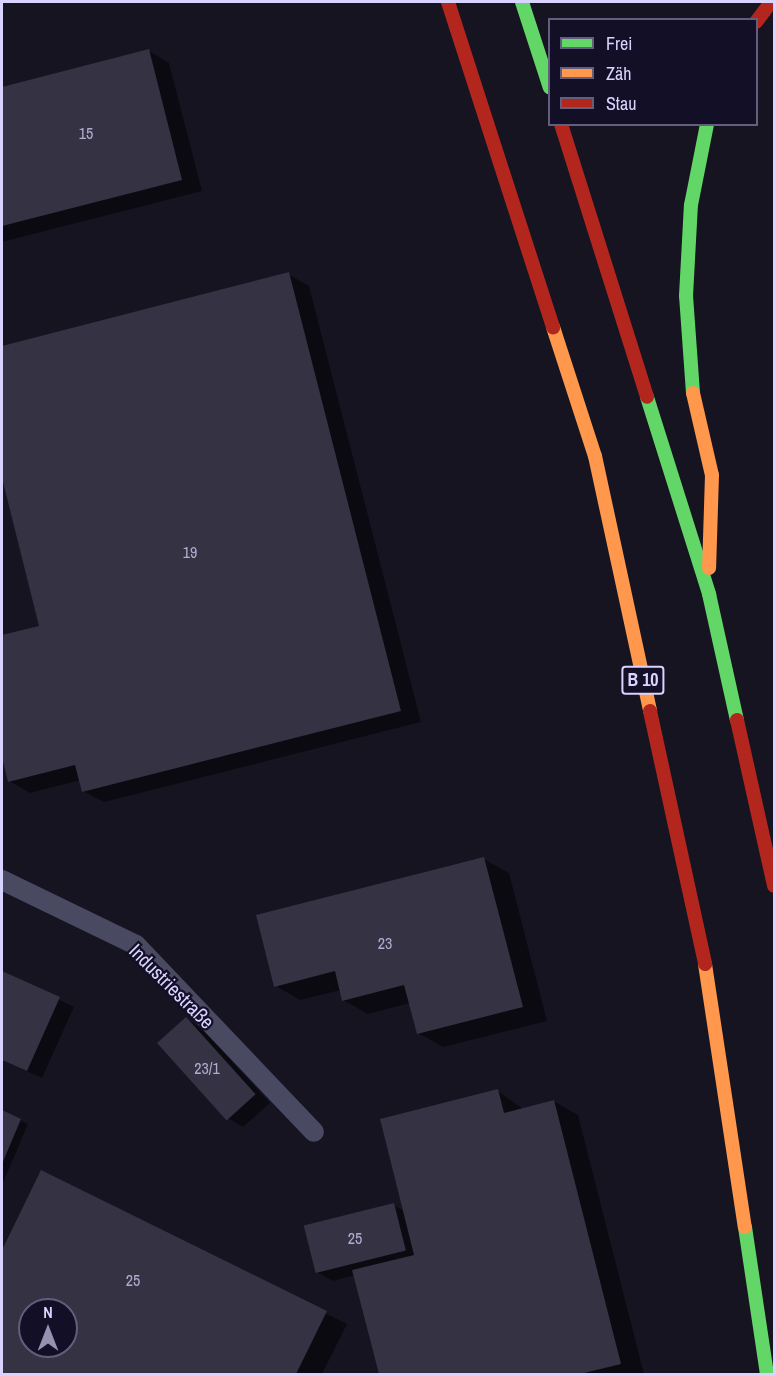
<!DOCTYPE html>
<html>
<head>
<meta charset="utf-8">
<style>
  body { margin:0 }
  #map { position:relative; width:776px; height:1376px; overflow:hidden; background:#161421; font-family:"Archivo Narrow",sans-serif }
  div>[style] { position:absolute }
  .shadow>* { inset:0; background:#0007 }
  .building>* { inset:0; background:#343243; transform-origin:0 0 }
  .lane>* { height:20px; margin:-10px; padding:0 10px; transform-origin:10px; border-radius:10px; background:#4a4962 }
  .fast>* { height:14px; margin:-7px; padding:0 7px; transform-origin:7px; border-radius:7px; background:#63d668 }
  .slow>* { height:14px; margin:-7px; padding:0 7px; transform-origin:7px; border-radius:7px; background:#ff974d }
  .jam>* { height:14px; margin:-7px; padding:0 7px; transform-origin:7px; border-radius:7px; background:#b3261e }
  span { translate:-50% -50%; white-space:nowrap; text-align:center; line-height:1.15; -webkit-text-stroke:4.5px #130f26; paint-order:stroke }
  .number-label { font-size:16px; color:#b0acd0 }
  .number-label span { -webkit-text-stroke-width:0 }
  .shield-label span { padding:2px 4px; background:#130f26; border:2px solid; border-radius:4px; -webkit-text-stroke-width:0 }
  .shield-label { font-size:18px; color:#d9d4ff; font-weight:700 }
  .street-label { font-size:20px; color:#d9d4ff }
  .frame { position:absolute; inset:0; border:3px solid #d9d4ff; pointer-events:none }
  .legend { position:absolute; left:548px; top:18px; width:210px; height:108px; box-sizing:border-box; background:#130f26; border:2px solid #625e7d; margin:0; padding:8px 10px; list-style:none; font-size:18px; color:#d9d4ff }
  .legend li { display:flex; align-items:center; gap:12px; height:30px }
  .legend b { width:30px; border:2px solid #625e7d }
  .north { position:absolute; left:18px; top:1298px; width:60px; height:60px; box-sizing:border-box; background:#130f26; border:2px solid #625e7d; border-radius:50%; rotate:0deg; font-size:16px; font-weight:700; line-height:24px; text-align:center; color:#d9d4ff }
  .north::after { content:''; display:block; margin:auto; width:21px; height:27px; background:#9591b1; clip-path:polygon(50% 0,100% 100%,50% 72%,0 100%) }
</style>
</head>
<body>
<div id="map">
  <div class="shadow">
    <div style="clip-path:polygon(149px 51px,169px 63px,202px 191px,2px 242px,2px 88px)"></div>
    <div style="clip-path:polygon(288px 274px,309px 286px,421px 722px,104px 802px,83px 791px,81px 780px,30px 793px,9px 781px,2px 751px,2px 637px,41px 627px,2px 472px,2px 347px)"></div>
    <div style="clip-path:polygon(484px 859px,509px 873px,547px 1021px,443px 1047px,418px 1033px,410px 1003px,368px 1014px,343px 1000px,341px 990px,300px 1000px,276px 986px)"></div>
    <div style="clip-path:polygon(2px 973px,74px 1007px,42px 1078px,2px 1060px)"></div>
    <div style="clip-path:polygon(186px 1019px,201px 1028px,270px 1103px,243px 1127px,228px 1118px,159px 1043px)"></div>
    <div style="clip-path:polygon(498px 1091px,523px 1109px,553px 1101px,578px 1115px,644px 1374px,381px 1374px,355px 1275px,333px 1281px,318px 1273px,393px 1205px,404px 1211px)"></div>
    <div style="clip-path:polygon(2px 1112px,28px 1124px,2px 1185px)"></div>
    <div style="clip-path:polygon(evenodd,42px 1172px,347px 1324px,322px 1374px,2px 1374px,2px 1254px,42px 1172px,30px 1310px,66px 1310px,66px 1346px,30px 1346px,30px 1310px)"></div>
  </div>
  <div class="building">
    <div style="clip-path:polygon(149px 49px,182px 180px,2px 226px,2px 87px)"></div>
    <div style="clip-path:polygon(289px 272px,401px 711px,82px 792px,75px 765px,8px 782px,2px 757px,2px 635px,39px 626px,2px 478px,2px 346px)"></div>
    <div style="clip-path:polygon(484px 857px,523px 1007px,417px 1034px,404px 985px,342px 1001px,335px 971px,274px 987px,256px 915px)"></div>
    <div style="clip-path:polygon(2px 971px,60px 997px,27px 1071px,2px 1060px)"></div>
    <div style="left:186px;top:1017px;width:104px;height:39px;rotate:48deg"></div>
    <div style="clip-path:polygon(498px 1089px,504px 1113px,554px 1100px,621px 1364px,580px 1374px,379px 1374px,352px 1270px,414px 1255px,380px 1119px)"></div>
    <div style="clip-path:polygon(2px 1110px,21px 1119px,2px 1164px)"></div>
    <div style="clip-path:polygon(evenodd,41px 1170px,327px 1311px,296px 1374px,2px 1374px,2px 1250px,41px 1170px,30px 1310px,66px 1310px,66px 1346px,30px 1346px,30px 1310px)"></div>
    <div style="left:394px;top:1203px;width:49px;height:93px;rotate:76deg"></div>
  </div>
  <div class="lane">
    <div style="left:2px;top:880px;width:149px;rotate:25.9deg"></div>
    <div style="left:136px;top:945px;width:258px;rotate:46.4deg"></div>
  </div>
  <div class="fast">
    <div style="left:522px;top:2px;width:90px;rotate:72deg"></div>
    <div style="left:693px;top:393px;width:97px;rotate:-94.1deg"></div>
    <div style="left:686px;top:296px;width:91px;rotate:-86.9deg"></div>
    <div style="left:691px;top:205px;width:83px;rotate:-78.8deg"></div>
    <div style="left:647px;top:397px;width:207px;rotate:72.5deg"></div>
    <div style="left:709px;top:594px;width:129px;rotate:77.5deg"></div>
    <div style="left:745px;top:1227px;width:149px;rotate:81.5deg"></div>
  </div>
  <div class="slow">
    <div style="left:553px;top:327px;width:136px;rotate:72deg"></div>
    <div style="left:595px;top:456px;width:261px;rotate:77.8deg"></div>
    <div style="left:693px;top:393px;width:84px;rotate:77deg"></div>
    <div style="left:712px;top:475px;width:93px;rotate:91.8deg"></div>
    <div style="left:705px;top:964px;width:266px;rotate:81.4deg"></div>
  </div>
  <div class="jam">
    <div style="left:448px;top:2px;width:342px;rotate:72.1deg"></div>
    <div style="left:756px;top:22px;width:25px;rotate:-53deg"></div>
    <div style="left:561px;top:124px;width:286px;rotate:72.5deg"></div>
    <div style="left:650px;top:711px;width:259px;rotate:77.7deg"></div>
    <div style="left:737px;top:720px;width:170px;rotate:77.4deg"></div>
  </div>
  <div class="number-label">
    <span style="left:86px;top:133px">15</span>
    <span style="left:190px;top:552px">19</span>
    <span style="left:385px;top:943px">23</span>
    <span style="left:207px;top:1068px">23/1</span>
    <span style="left:355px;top:1238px">25</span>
    <span style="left:133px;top:1280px">25</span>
  </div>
  <div class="shield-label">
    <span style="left:643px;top:680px">B 10</span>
  </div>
  <div class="street-label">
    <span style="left:172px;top:986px;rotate:45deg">Industriestraße</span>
  </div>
  <div class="frame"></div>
  <ul class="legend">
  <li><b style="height:8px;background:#63d668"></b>Frei</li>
  <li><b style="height:8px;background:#ff974d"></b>Zäh</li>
  <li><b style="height:8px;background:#b3261e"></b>Stau</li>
  </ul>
  <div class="north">N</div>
</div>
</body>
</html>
